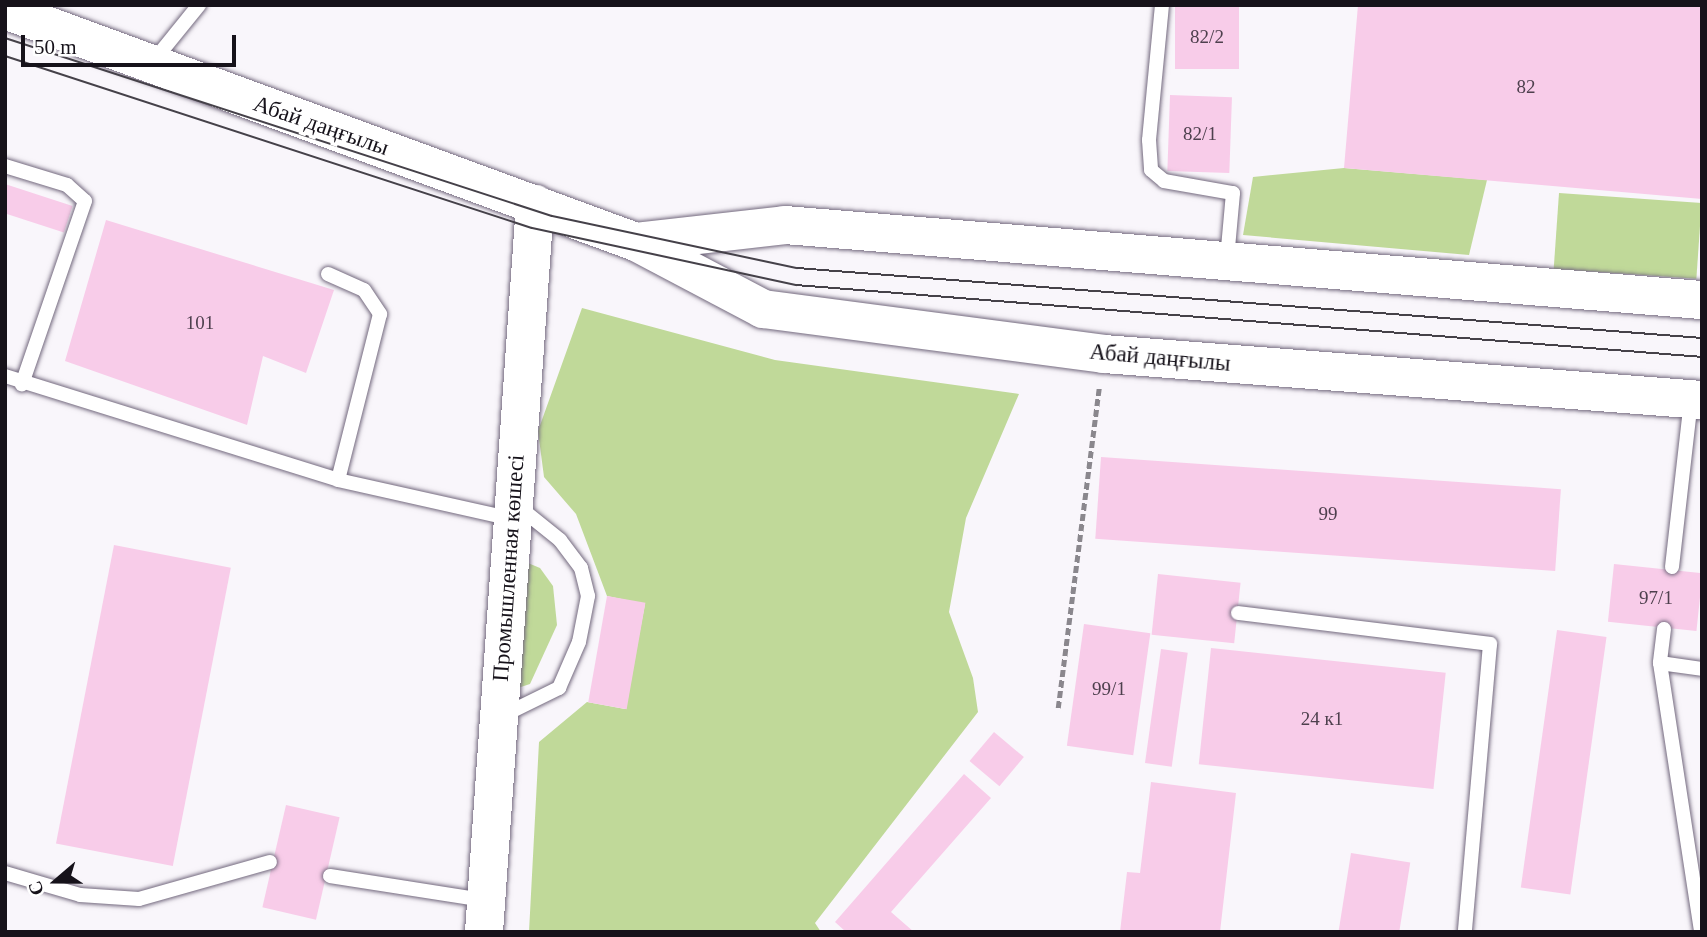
<!DOCTYPE html>
<html>
<head>
<meta charset="utf-8">
<style>
  body { margin:0 }
  #map { position:relative; width:1707px; height:937px; overflow:hidden; background:#f9f6fb; font-family:"Times New Roman",serif }
  div>[style] { position:absolute }
  .green>* { inset:0; background:#c0d999; transform-origin:0 0 }
  .building>* { inset:0; background:#f8cce9; transform-origin:0 0 }
  .path>* { height:4.5px; margin-top:-2.25px; transform-origin:0; background:repeating-linear-gradient(90deg,#8a878d 0 7px,transparent 0 10.5px) }
  .roads { filter:drop-shadow(0 0 2px #73697e) drop-shadow(0 0 2px #73697e) }
  .lane>* { height:14px; margin:-7px; padding:0 7px; transform-origin:7px; border-radius:7px; background:#fff }
  .secondary>* { height:38px; margin:-19px; padding:0 19px; transform-origin:19px; border-radius:19px; background:#fff }
  .primary>* { height:38px; margin:-19px; padding:0 19px; transform-origin:19px; border-radius:19px; background:#fff }
  .tram>* { height:2px; margin:-1px; padding:0 1px; transform-origin:1px; border-radius:1px; background:#454149 }
  span { translate:-50% -50%; white-space:nowrap; text-align:center; line-height:1.15; -webkit-text-stroke:7px #fff; paint-order:stroke }
  .number-label { font-size:19px; color:#4e404e }
  .number-label span { -webkit-text-stroke-width:0 }
  .street-label { font-size:23px; color:#16121a }
  .frame { position:absolute; inset:0; border:7px solid #16121a; pointer-events:none }
  .north { position:absolute; left:21px; top:846px; width:70px; height:70px; -webkit-text-stroke:5px #fff; paint-order:stroke; rotate:250deg; font-size:19px; font-weight:700; line-height:28px; text-align:center; color:#16121a }
  .north::after { content:''; display:block; margin:auto; width:24px; height:32px; background:#16121a; clip-path:polygon(50% 0,100% 100%,50% 72%,0 100%) }
  .scale { position:absolute; left:21px; top:35px; width:215px; height:32px; box-sizing:border-box; border:4px solid #16121a; border-top:0; padding-left:9px; font-size:21px; line-height:24px; white-space:nowrap; color:#16121a; -webkit-text-stroke:5px #fff; paint-order:stroke }
</style>
</head>
<body>
<div id="map">
  <div class="green">
    <div style="clip-path:polygon(1344px 168px,1487px 180px,1469px 255px,1243px 235px,1253px 177px)"></div>
    <div style="left:1559px;top:193px;width:143px;height:76px;rotate:4deg"></div>
    <div style="clip-path:polygon(582px 308px,775px 360px,1019px 394px,966px 518px,949px 612px,973px 678px,978px 712px,815px 923px,821px 932px,529px 932px,539px 742px,587px 702px,625px 709px,645px 604px,607px 596px,576px 514px,544px 477px,538px 431px)"></div>
    <div style="clip-path:polygon(511px 556px,540px 568px,553px 586px,557px 625px,530px 684px,500px 694px)"></div>
  </div>
  <div class="building">
    <div style="left:1175px;top:5px;width:64px;height:64px"></div>
    <div style="clip-path:polygon(1358px 5px,1702px 5px,1702px 199px,1344px 168px)"></div>
    <div style="left:1170px;top:95px;width:62px;height:76px;rotate:2deg"></div>
    <div style="left:5px;top:184px;width:71px;height:28px;rotate:18deg"></div>
    <div style="clip-path:polygon(106px 220px,334px 290px,306px 373px,263px 356px,247px 425px,65px 361px)"></div>
    <div style="left:1101px;top:457px;width:461px;height:82px;rotate:4deg"></div>
    <div style="left:114px;top:545px;width:119px;height:304px;rotate:11deg"></div>
    <div style="left:1614px;top:564px;width:89px;height:58px;rotate:6deg"></div>
    <div style="left:1158px;top:574px;width:83px;height:61px;rotate:6deg"></div>
    <div style="left:607px;top:596px;width:39px;height:108px;rotate:10deg"></div>
    <div style="left:1084px;top:624px;width:67px;height:123px;rotate:8deg"></div>
    <div style="left:1557px;top:630px;width:50px;height:260px;rotate:8deg"></div>
    <div style="left:1211px;top:648px;width:236px;height:117px;rotate:6deg"></div>
    <div style="left:1161px;top:649px;width:27px;height:115px;rotate:8deg"></div>
    <div style="left:994px;top:732px;width:39px;height:38px;rotate:40deg"></div>
    <div style="clip-path:polygon(964px 774px,991px 798px,891px 912px,914px 932px,846px 932px,835px 922px)"></div>
    <div style="clip-path:polygon(1151px 782px,1236px 793px,1220px 932px,1120px 932px,1127px 872px,1140px 873px)"></div>
    <div style="left:286px;top:805px;width:55px;height:105px;rotate:13deg"></div>
    <div style="left:1351px;top:853px;width:60px;height:80px;rotate:9deg"></div>
  </div>
  <div class="path">
    <div style="left:1058px;top:708px;width:325px;rotate:-82.7deg"></div>
  </div>
  <div class="roads">
    <div class="lane">
      <div style="left:1162px;top:5px;width:136px;rotate:95.5deg"></div>
      <div style="left:1149px;top:140px;width:30px;rotate:86deg"></div>
      <div style="left:1151px;top:170px;width:17px;rotate:40deg"></div>
      <div style="left:1164px;top:181px;width:70px;rotate:9.9deg"></div>
      <div style="left:1233px;top:193px;width:66px;rotate:95.2deg"></div>
      <div style="left:152px;top:63px;width:75px;rotate:-51deg"></div>
      <div style="left:5px;top:166px;width:65px;rotate:17deg"></div>
      <div style="left:67px;top:185px;width:24px;rotate:42deg"></div>
      <div style="left:85px;top:201px;width:194px;rotate:109deg"></div>
      <div style="left:328px;top:274px;width:39px;rotate:24deg"></div>
      <div style="left:364px;top:290px;width:29px;rotate:56deg"></div>
      <div style="left:380px;top:314px;width:171px;rotate:104.2deg"></div>
      <div style="left:5px;top:376px;width:349px;rotate:17.3deg"></div>
      <div style="left:338px;top:480px;width:178px;rotate:12.6deg"></div>
      <div style="left:1672px;top:567px;width:168px;rotate:-83.5deg"></div>
      <div style="left:1238px;top:613px;width:254px;rotate:7deg"></div>
      <div style="left:1490px;top:644px;width:289px;rotate:95deg"></div>
      <div style="left:1664px;top:629px;width:34px;rotate:97deg"></div>
      <div style="left:1660px;top:663px;width:42px;rotate:8.1deg"></div>
      <div style="left:1660px;top:663px;width:272px;rotate:81.3deg"></div>
      <div style="left:502px;top:716px;width:64px;rotate:-26.2deg"></div>
      <div style="left:559px;top:688px;width:50px;rotate:-66.5deg"></div>
      <div style="left:579px;top:642px;width:47px;rotate:-78.9deg"></div>
      <div style="left:588px;top:596px;width:29px;rotate:-104deg"></div>
      <div style="left:581px;top:568px;width:35px;rotate:-127deg"></div>
      <div style="left:560px;top:540px;width:53px;rotate:-141.2deg"></div>
      <div style="left:5px;top:873px;width:78px;rotate:16.3deg"></div>
      <div style="left:80px;top:895px;width:59px;rotate:3.9deg"></div>
      <div style="left:139px;top:899px;width:136px;rotate:-15.8deg"></div>
      <div style="left:330px;top:876px;width:156px;rotate:8.9deg"></div>
    </div>
    <div class="secondary">
      <div style="left:484px;top:932px;width:730px;rotate:-85.99deg"></div>
    </div>
    <div class="primary">
      <div style="left:5px;top:10px;width:672px;rotate:20.19deg"></div>
      <div style="left:636px;top:242px;width:144px;rotate:27.8deg"></div>
      <div style="left:763px;top:309px;width:344px;rotate:7.5deg"></div>
      <div style="left:1104px;top:354px;width:600px;rotate:4.4deg"></div>
      <div style="left:636px;top:242px;width:150px;rotate:-6.5deg"></div>
      <div style="left:785px;top:225px;width:920px;rotate:4.68deg"></div>
    </div>
  </div>
  <div class="tram">
    <div style="left:5px;top:38px;width:575px;rotate:18.03deg"></div>
    <div style="left:552px;top:216px;width:250px;rotate:12deg"></div>
    <div style="left:797px;top:268px;width:908px;rotate:4.42deg"></div>
    <div style="left:5px;top:56px;width:554px;rotate:18.08deg"></div>
    <div style="left:532px;top:228px;width:270px;rotate:12.2deg"></div>
    <div style="left:796px;top:285px;width:909px;rotate:4.54deg"></div>
  </div>
  <div class="number-label">
    <span style="left:1207px;top:37px">82/2</span>
    <span style="left:1526px;top:87px">82</span>
    <span style="left:1200px;top:134px">82/1</span>
    <span style="left:200px;top:323px">101</span>
    <span style="left:1328px;top:514px">99</span>
    <span style="left:1656px;top:598px">97/1</span>
    <span style="left:1109px;top:689px">99/1</span>
    <span style="left:1322px;top:719px">24 к1</span>
  </div>
  <div class="street-label">
    <span style="left:321px;top:126px;rotate:19deg">Абай даңғылы</span>
    <span style="left:1160px;top:358px;rotate:5deg">Абай даңғылы</span>
    <span style="left:509px;top:568px;rotate:-86deg">Промышленная көшесі</span>
  </div>
  <div class="frame"></div>
  <div class="north">С</div>
  <div class="scale">50 m</div>
</div>
</body>
</html>
